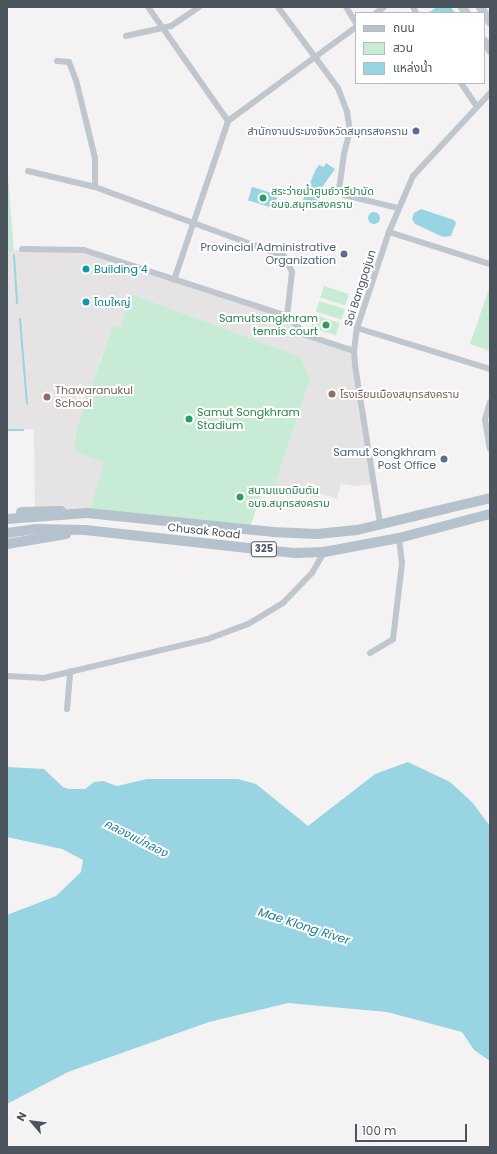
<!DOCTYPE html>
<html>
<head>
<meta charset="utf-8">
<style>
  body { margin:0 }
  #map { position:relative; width:497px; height:1154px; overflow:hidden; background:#f4f2f2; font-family:Poppins,"Noto Sans Thai",sans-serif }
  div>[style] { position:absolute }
  .education>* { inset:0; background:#e5e3e3 }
  .green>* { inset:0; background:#c7ebd5; transform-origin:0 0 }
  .water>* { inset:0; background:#99d4e3; transform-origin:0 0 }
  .round { border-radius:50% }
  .stream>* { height:2px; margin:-1px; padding:0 1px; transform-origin:1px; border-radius:1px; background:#99d4e3 }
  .minor>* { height:6px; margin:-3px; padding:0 3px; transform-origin:3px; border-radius:3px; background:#bfc6cd }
  .secondary>* { height:9px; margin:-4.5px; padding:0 4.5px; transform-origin:4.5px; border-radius:4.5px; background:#c0c8d1 }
  .primary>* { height:10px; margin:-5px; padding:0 5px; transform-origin:5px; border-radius:5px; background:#b5c1cd }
  .dots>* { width:11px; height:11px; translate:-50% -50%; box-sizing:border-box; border:2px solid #fff; border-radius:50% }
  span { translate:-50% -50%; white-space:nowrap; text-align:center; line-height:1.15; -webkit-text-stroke:4px #fff; paint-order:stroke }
  .shield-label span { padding:1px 3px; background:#fff; border:1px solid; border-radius:3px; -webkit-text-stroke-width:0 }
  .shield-label { font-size:10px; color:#4c555d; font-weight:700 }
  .service-label { font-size:11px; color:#4e5e75 }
  .right { translate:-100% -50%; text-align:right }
  .leisure-label { font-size:11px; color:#27864d }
  .left { translate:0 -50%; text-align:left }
  .culture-label { font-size:11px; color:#0d838f }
  .street-label { font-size:11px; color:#4c555d }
  .education-label { font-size:11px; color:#785e54 }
  .water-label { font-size:12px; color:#1c7e98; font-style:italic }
  .frame { position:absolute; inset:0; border:8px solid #4c555d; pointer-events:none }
  .legend { position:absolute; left:355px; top:12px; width:130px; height:72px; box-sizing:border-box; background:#fff; border:1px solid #b7bbbe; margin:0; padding:5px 7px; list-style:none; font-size:12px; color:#4c555d }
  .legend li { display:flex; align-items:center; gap:8px; height:20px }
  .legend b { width:20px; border:1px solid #b7bbbe }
  .north { position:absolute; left:12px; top:1102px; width:40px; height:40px; -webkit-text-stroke:3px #fff; paint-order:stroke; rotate:298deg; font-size:11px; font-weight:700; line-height:16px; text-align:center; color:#4c555d }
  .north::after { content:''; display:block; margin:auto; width:14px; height:18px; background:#4c555d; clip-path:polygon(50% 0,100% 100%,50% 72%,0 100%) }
  .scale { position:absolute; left:355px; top:1124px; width:112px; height:18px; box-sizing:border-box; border:2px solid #4c555d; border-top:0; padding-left:5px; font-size:12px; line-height:14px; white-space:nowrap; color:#4c555d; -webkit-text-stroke:3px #fff; paint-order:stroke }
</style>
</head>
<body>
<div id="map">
  <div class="education">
    <div style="clip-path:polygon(45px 248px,84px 250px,287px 316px,298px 330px,354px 351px,373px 484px,356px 486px,341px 484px,337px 499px,321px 494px,320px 497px,304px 496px,273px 491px,310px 379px,301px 357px,131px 294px,121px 327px,113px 325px,98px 366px,75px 452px,105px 462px,89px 513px,35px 510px,34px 429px,7px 429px,7px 251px)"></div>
  </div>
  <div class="green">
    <div style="clip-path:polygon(7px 163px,14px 252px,7px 252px)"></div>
    <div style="left:324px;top:286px;width:26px;height:12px;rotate:18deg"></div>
    <div style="clip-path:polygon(490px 286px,490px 351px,470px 344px)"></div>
    <div style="clip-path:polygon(131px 294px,301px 357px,310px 379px,273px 491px,263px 488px,249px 530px,89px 513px,104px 462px,75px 452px,76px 431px,113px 325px,121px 327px)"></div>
    <div style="left:319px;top:301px;width:27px;height:11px;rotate:17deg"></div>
    <div style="left:315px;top:315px;width:26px;height:13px;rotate:18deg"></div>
  </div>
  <div class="water">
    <div style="clip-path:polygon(437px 7px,451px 7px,455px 13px,428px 13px)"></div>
    <div style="clip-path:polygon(326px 163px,335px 169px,323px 186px,318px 208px,301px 205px,315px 171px,319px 165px,324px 167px)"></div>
    <div style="left:252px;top:187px;width:27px;height:14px;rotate:17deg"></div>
    <div style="clip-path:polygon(421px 209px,454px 220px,456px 223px,451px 236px,443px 237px,415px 224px,412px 219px,414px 213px)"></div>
    <div class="round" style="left:368px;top:212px;width:12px;height:12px"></div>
    <div style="clip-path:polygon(408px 762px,450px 782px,472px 802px,490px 826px,490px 1061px,474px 1050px,462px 1032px,387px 1012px,288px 1003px,209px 1022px,68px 1072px,7px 1104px,7px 915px,56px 896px,81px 872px,83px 860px,62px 849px,7px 837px,7px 767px,44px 769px,63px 787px,69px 789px,85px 789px,94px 782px,103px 781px,117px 786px,147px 779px,238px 779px,256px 784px,308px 826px,375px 774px)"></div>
  </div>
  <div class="stream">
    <div style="left:14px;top:255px;width:48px;rotate:86.4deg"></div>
    <div style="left:20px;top:319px;width:85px;rotate:85.3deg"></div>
    <div style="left:7px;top:430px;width:16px"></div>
  </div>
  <div class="minor">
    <div style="left:148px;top:7px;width:139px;rotate:54.9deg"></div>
    <div style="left:278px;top:7px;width:101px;rotate:53.5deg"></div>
    <div style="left:338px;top:88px;width:26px;rotate:69deg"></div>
    <div style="left:347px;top:112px;width:19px;rotate:81deg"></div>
    <div style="left:350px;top:131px;width:24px;rotate:105deg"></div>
    <div style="left:344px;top:154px;width:34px;rotate:98deg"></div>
    <div style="left:339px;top:188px;width:9px;rotate:54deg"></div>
    <div style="left:344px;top:195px;width:56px;rotate:13.5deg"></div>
    <div style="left:346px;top:7px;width:19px;rotate:58deg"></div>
    <div style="left:413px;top:7px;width:7px;rotate:63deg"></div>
    <div style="left:376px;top:13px;width:10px;rotate:-37deg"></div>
    <div style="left:126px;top:36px;width:46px;rotate:-12.5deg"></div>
    <div style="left:171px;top:26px;width:34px;rotate:-34deg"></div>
    <div style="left:57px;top:61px;width:12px;rotate:5deg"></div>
    <div style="left:69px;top:62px;width:19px;rotate:69deg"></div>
    <div style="left:76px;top:80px;width:80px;rotate:76.3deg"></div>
    <div style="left:95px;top:158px;width:29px;rotate:90deg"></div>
    <div style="left:461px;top:83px;width:29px;rotate:56deg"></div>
    <div style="left:28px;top:171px;width:69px;rotate:13.4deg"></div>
    <div style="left:95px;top:187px;width:201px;rotate:20.1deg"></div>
    <div style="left:284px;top:256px;width:18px;rotate:63deg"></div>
    <div style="left:292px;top:272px;width:44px;rotate:96.5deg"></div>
    <div style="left:287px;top:316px;width:27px;rotate:45deg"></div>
    <div style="left:306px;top:335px;width:51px;rotate:18.4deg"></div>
    <div style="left:389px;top:232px;width:106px;rotate:17.6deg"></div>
    <div style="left:22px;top:249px;width:62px;rotate:0.9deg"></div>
    <div style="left:84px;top:250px;width:213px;rotate:18deg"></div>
    <div style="left:174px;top:280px;width:168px;rotate:-71.2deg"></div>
    <div style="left:228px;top:121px;width:159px;rotate:-36.3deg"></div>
    <div style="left:357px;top:328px;width:139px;rotate:17.1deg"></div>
    <div style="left:490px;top:402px;width:18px;rotate:106deg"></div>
    <div style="left:485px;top:419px;width:30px;rotate:81deg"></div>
    <div style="left:380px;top:523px;width:160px;rotate:-99deg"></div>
    <div style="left:355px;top:365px;width:14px;rotate:-94deg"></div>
    <div style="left:354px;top:351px;width:23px;rotate:-83deg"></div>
    <div style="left:357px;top:328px;width:101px;rotate:-71.6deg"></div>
    <div style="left:389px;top:232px;width:61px;rotate:-66.8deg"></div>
    <div style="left:413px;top:176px;width:113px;rotate:-47.1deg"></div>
    <div style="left:370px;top:653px;width:27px;rotate:-31deg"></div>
    <div style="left:393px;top:639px;width:77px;rotate:-83.2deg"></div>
    <div style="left:402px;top:563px;width:25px;rotate:-97deg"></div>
    <div style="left:7px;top:676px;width:37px;rotate:3deg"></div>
    <div style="left:44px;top:678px;width:169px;rotate:-13.4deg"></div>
    <div style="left:208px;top:639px;width:43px;rotate:-20.6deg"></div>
    <div style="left:248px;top:624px;width:41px;rotate:-31deg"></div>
    <div style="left:283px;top:603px;width:42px;rotate:-46deg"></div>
    <div style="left:312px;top:573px;width:24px;rotate:-60deg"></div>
    <div style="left:67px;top:709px;width:38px;rotate:-85deg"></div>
  </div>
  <div class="secondary">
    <div style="left:462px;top:7px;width:7px;rotate:56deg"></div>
    <div style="left:480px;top:7px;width:18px;rotate:56deg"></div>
    <div style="left:484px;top:41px;width:11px;rotate:56deg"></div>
  </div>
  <div class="primary">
    <div style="left:21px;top:512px;width:40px;rotate:-1.4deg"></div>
    <div style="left:7px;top:519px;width:80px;rotate:-4.3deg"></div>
    <div style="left:87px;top:513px;width:187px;rotate:5.8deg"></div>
    <div style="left:273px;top:532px;width:44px;rotate:2.6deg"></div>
    <div style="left:317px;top:534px;width:40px;rotate:-5.7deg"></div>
    <div style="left:357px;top:530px;width:137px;rotate:-13.5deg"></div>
    <div style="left:7px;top:533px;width:28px;rotate:-8deg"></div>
    <div style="left:35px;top:529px;width:50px;rotate:1.1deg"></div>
    <div style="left:85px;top:530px;width:211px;rotate:6.3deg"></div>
    <div style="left:295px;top:553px;width:29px;rotate:-2deg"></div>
    <div style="left:324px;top:552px;width:76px;rotate:-10.6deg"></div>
    <div style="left:399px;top:538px;width:94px;rotate:-14.8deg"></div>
    <div style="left:7px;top:544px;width:60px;rotate:-9.6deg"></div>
  </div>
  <div class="dots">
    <div style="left:416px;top:131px;background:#5c6f8a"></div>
    <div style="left:263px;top:198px;background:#2e9e5b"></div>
    <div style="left:344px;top:254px;background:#5c6f8a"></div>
    <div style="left:86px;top:269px;background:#0f9aa8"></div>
    <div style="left:86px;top:302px;background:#0f9aa8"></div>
    <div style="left:326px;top:325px;background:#2e9e5b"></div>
    <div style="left:332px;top:394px;background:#8d6e63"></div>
    <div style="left:47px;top:397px;background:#8d6e63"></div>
    <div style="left:189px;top:419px;background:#2e9e5b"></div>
    <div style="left:444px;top:459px;background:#5c6f8a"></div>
    <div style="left:240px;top:497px;background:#2e9e5b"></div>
  </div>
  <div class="shield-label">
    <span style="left:264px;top:549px">325</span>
  </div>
  <div class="service-label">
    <span class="right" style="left:408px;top:131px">สำนักงานประมงจังหวัดสมุทรสงคราม</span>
    <span class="right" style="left:336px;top:254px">Provincial Administrative<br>Organization</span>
    <span class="right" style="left:436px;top:459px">Samut Songkhram<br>Post Office</span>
  </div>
  <div class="leisure-label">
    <span class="left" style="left:271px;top:198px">สระว่ายน้ำศูนย์วารีบำบัด<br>อบจ.สมุทรสงคราม</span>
    <span class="right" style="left:318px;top:325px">Samutsongkhram<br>tennis court</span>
    <span class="left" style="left:197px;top:419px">Samut Songkhram<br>Stadium</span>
    <span class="left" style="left:248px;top:497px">สนามแบดมินตัน<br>อบจ.สมุทรสงคราม</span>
  </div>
  <div class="culture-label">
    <span class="left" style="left:94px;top:269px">Building 4</span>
    <span class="left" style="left:94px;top:302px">โดมใหญ่</span>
  </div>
  <div class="street-label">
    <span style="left:360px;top:288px;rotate:-72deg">Soi Bangpajun</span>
    <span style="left:204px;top:531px;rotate:6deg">Chusak Road</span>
  </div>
  <div class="education-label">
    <span class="left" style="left:55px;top:397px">Thawaranukul<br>School</span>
    <span class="left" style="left:340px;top:394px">โรงเรียนเมืองสมุทรสงคราม</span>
  </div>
  <div class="water-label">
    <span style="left:136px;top:838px;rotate:27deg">คลองแม่กลอง</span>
    <span style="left:304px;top:926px;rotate:18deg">Mae Klong River</span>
  </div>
  <div class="frame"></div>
  <ul class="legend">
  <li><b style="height:5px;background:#b5c1cd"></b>ถนน</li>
  <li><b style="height:11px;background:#c7ebd5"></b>สวน</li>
  <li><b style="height:11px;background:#99d4e3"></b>แหล่งน้ำ</li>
  </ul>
  <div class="north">N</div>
  <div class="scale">100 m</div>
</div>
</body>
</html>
